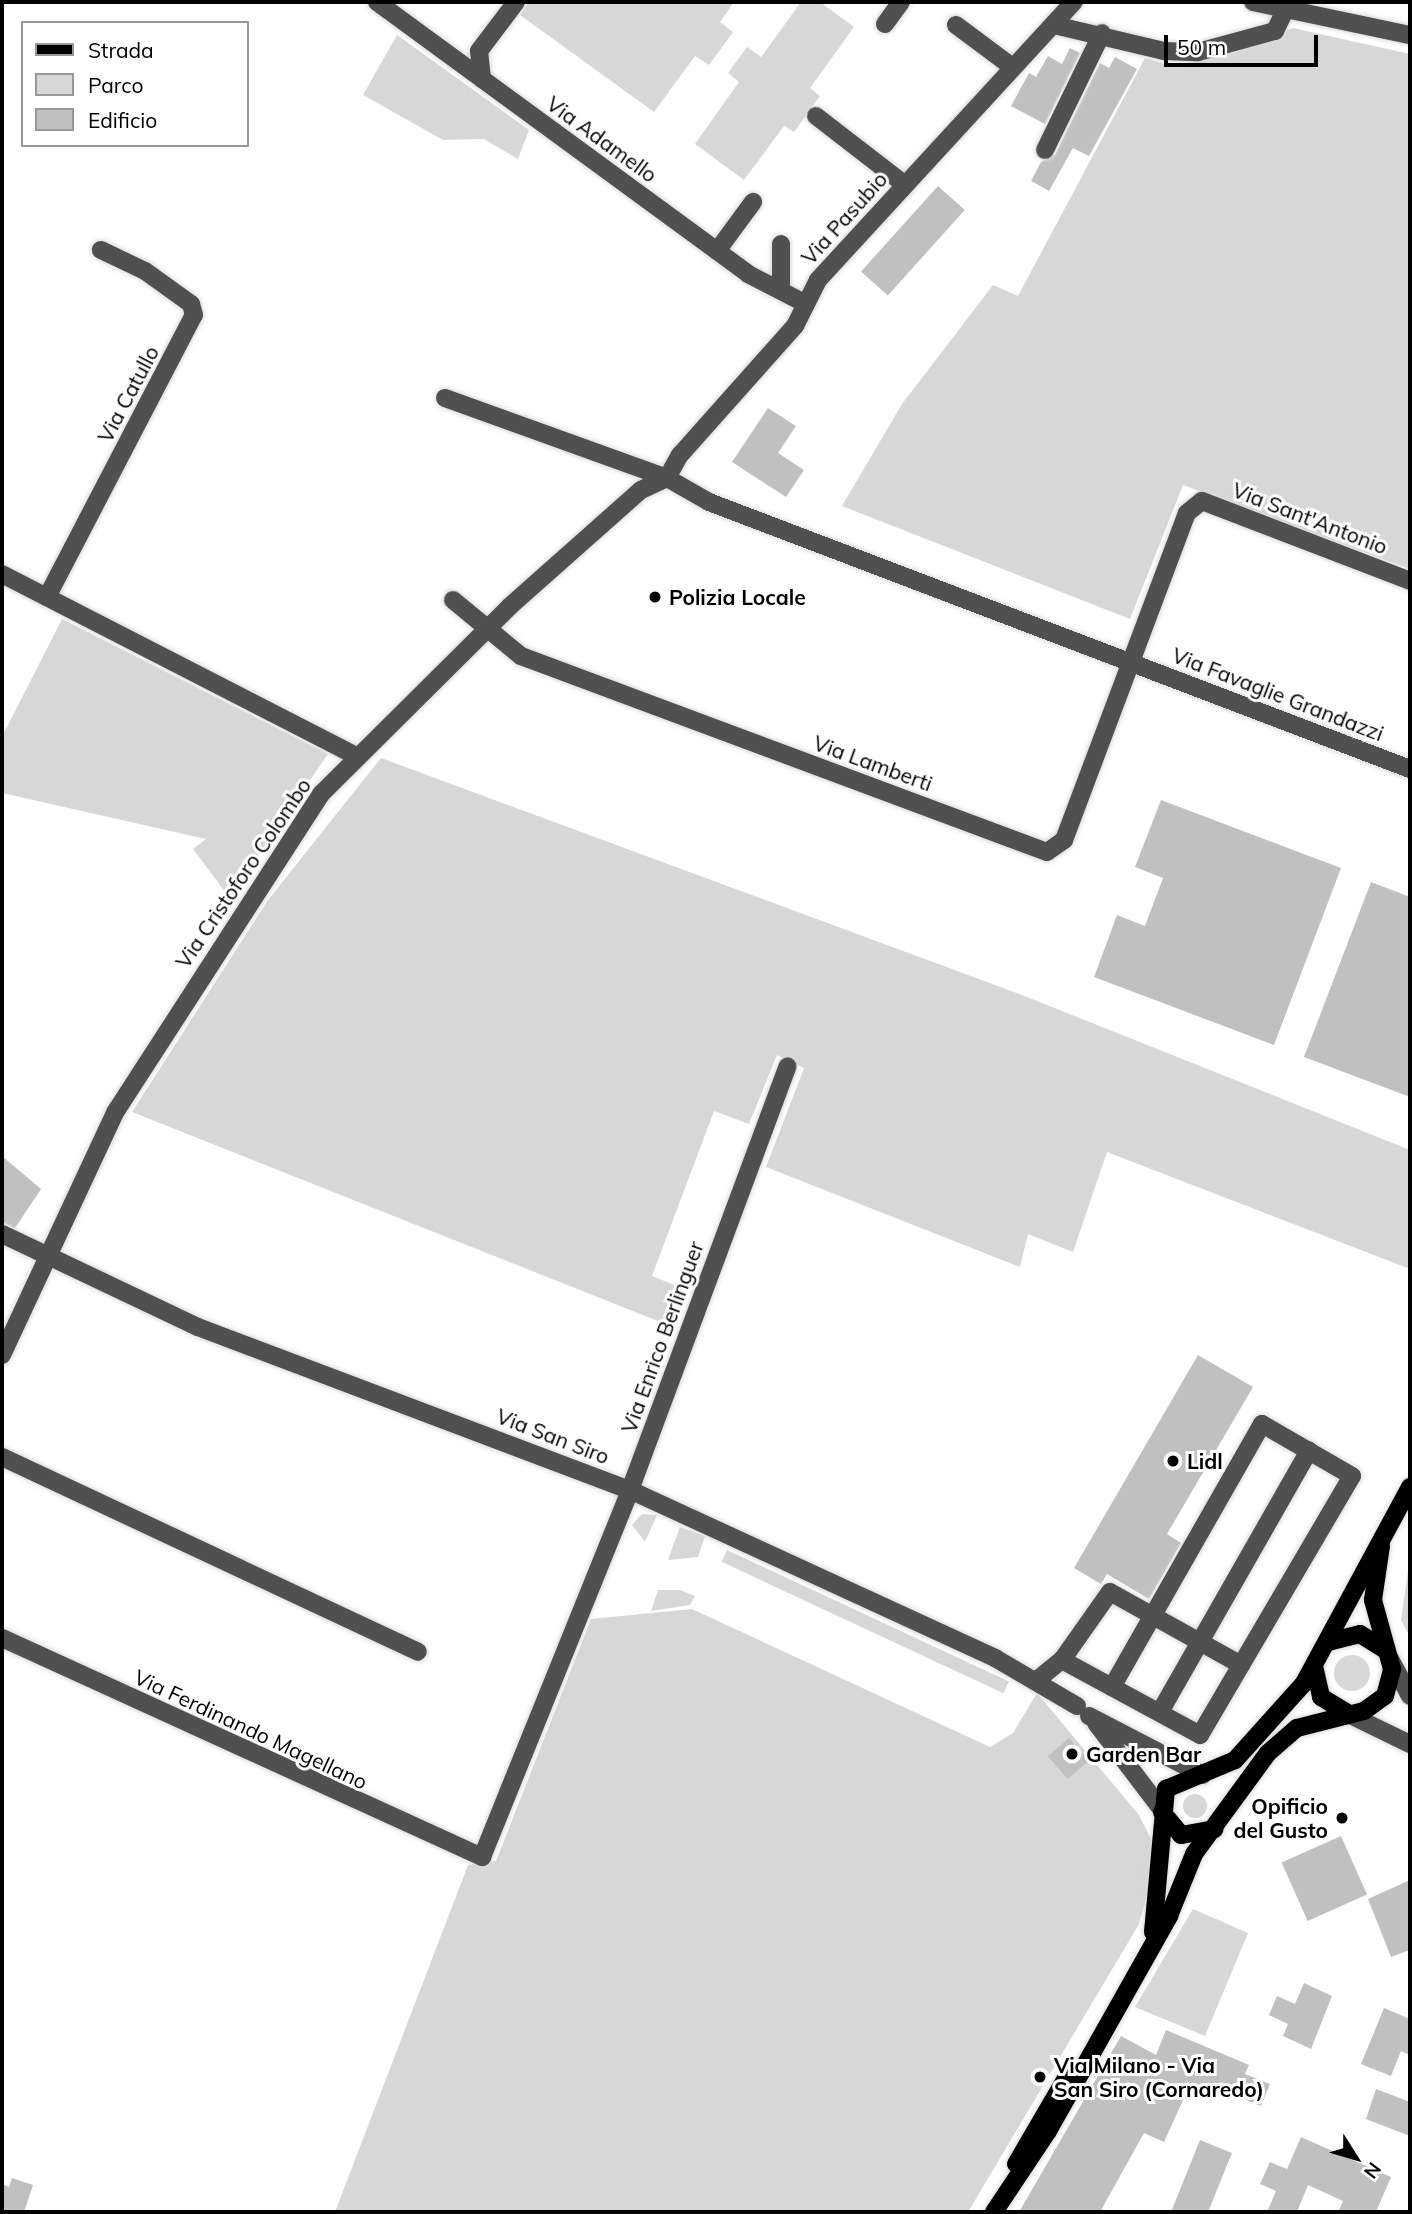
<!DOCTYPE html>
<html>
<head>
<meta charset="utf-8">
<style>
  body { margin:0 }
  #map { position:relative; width:1412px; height:2214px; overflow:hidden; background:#fff; font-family:Mulish,sans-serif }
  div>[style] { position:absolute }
  .green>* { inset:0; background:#d7d7d7; transform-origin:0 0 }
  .round { border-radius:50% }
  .building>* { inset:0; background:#c0c0c0; transform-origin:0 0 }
  .roads { filter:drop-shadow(0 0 2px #dbdbdb) drop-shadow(0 0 2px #dbdbdb) }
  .minor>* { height:18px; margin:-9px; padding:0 9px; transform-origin:9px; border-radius:9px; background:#505050 }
  .major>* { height:18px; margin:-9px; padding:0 9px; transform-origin:9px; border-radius:9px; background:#000 }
  .dots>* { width:19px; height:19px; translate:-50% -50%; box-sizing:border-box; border:4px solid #fff; border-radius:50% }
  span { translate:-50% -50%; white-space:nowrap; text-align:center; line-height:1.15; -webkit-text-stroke:6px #fff; paint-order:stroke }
  .street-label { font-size:21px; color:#000 }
  .poi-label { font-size:21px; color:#000; font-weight:700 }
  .left { translate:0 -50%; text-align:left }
  .right { translate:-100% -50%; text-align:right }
  .frame { position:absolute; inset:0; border:4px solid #000; pointer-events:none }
  .legend { position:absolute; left:21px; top:21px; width:228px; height:126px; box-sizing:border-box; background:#fff; border:2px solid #999; margin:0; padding:9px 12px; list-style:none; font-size:21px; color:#000 }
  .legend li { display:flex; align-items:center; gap:14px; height:35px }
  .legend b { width:35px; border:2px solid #999 }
  .north { position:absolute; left:1321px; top:2123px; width:70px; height:70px; -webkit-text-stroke:5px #fff; paint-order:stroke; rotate:127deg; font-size:19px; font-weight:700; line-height:28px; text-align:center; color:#000 }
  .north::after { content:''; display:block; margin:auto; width:24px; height:32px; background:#000; clip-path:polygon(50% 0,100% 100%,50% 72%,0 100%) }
  .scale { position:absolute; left:1164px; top:35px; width:154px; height:32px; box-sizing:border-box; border:4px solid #000; border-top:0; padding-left:9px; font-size:21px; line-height:24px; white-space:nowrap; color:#000; -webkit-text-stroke:5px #fff; paint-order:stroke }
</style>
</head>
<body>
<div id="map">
  <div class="green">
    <div style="clip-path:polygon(529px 2px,734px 2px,720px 22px,733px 32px,709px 65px,695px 56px,654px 112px,520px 15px)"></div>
    <div style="clip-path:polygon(801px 2px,820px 2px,854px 27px,810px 88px,820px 96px,794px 132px,784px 126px,744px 180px,695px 144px,739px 82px,728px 73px,747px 47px,761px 57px)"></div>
    <div style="clip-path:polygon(1293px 28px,1410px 54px,1410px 569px,1183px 485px,1130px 619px,842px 506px,902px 404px,993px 285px,1018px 296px,1145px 58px,1176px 67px)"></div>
    <div style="clip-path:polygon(397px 35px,529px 130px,518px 159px,484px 139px,443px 140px,363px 95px)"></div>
    <div style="clip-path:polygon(62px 619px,328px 754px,229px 897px,193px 849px,206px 839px,2px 793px,2px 737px)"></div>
    <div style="clip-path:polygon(381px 758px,1022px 995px,1410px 1150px,1410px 1269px,1107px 1152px,1073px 1252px,1028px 1234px,1020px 1267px,766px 1167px,804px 1068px,777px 1055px,749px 1124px,714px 1111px,652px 1276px,687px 1290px,673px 1327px,132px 1112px,268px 900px)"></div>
    <div style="clip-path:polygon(642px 1514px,657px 1515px,645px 1542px,632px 1525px)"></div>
    <div style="clip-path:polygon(680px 1527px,705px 1536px,698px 1557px,668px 1560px)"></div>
    <div style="left:727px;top:1550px;width:311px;height:13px;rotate:25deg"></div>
    <div style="clip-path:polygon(1410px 1557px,1410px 1637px,1401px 1620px)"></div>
    <div style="clip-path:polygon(658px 1590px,680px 1590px,695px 1596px,690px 1605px,651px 1611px)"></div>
    <div style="clip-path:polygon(692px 1609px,990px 1747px,1013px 1733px,1037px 1693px,1139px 1815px,1152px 1841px,1152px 1878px,1139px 1924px,968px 2212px,335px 2212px,468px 1865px,496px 1861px,591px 1619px)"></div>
    <div class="round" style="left:1334px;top:1655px;width:36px;height:36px"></div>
    <div class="round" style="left:1183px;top:1794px;width:24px;height:24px"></div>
    <div style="clip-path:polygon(1193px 1909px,1248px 1933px,1205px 2036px,1135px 2007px)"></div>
  </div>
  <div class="building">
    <div style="clip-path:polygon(1070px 48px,1080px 53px,1045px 124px,1011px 106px,1029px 73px,1036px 77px,1048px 56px,1062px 64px)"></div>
    <div style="clip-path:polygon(1115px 57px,1137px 69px,1089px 156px,1073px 148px,1049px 191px,1031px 181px,1041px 162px,1055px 155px,1100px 63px,1109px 68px)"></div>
    <div style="left:938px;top:186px;width:36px;height:115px;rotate:42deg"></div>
    <div style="clip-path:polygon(768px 408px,796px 426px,778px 453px,804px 470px,786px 497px,732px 462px)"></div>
    <div style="clip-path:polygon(1161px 800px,1341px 868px,1274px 1045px,1094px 977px,1117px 915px,1145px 926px,1163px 878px,1135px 867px)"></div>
    <div style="clip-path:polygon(1371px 882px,1410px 897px,1410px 1097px,1304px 1057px)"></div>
    <div style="clip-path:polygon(2px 1156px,41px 1189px,15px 1228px,2px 1222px)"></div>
    <div style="clip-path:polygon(1198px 1355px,1253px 1387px,1167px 1534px,1181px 1543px,1149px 1599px,1107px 1574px,1101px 1584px,1074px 1568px)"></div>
    <div style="left:1069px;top:1738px;width:30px;height:28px;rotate:49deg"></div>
    <div style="left:1341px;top:1836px;width:64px;height:65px;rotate:66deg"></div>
    <div style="clip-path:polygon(1410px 1880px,1410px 1950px,1391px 1957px,1368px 1899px)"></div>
    <div style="clip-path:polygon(1304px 1983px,1332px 1996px,1311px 2049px,1283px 2036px,1288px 2024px,1269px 2015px,1277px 1996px,1295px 2004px)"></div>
    <div style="clip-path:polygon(1384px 2008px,1410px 2019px,1410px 2055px,1401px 2051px,1391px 2076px,1361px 2064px)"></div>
    <div style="clip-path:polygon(1166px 2030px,1249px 2065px,1245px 2074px,1270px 2084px,1261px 2106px,1214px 2087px,1211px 2094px,1190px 2085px,1164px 2142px,1144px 2133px,1100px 2212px,1019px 2212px,1121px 2036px,1156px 2055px)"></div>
    <div style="clip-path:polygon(1376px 2089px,1410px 2102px,1410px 2136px,1366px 2119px)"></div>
    <div style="clip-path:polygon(1301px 2137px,1391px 2177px,1376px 2212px,1338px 2212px,1343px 2201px,1308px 2185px,1297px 2212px,1267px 2212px,1276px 2191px,1260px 2184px,1270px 2162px,1287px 2169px)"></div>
    <div style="clip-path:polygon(1200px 2140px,1232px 2153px,1208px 2212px,1171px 2212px)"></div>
    <div style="clip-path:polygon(12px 2178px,33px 2185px,24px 2212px,2px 2212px,2px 2184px,9px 2187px)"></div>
  </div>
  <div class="roads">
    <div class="minor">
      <div style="left:377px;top:2px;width:460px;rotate:36.2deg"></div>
      <div style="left:748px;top:274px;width:65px;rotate:27.3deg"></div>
      <div style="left:1253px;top:2px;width:160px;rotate:11.9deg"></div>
      <div style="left:885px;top:24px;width:27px;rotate:-54deg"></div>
      <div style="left:956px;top:25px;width:69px;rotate:36.7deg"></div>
      <div style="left:1054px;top:25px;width:113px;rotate:13.3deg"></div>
      <div style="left:1164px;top:51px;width:34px;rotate:2deg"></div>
      <div style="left:1198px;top:52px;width:80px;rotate:-15.3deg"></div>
      <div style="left:1275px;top:31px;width:32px;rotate:-64deg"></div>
      <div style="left:482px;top:79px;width:28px;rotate:-96deg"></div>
      <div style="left:479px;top:51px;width:61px;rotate:-52.9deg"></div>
      <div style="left:816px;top:116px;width:111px;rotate:37.7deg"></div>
      <div style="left:1045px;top:150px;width:130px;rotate:-64deg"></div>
      <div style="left:781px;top:244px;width:45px;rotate:90deg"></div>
      <div style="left:717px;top:251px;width:61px;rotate:-53.7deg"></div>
      <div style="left:445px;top:398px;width:236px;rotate:19.8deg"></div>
      <div style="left:667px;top:478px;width:48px;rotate:29.7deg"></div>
      <div style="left:709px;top:502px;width:750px;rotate:20.85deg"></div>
      <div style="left:667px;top:478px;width:26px;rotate:-61deg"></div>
      <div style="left:680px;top:455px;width:173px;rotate:-48.3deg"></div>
      <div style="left:795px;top:326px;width:51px;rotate:-63.4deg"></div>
      <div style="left:818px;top:280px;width:378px;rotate:-47.4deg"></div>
      <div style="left:2px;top:574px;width:398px;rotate:27.2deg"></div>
      <div style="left:47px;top:597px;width:318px;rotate:-62.5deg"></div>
      <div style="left:194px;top:315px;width:11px;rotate:-105deg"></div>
      <div style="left:191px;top:304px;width:57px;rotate:-144.3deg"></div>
      <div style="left:145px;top:271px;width:49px;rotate:-154.5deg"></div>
      <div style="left:453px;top:600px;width:88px;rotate:39.5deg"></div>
      <div style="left:521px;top:656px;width:561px;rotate:20.44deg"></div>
      <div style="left:1047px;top:852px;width:21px;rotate:-35deg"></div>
      <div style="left:1064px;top:840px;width:349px;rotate:-69.4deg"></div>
      <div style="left:1187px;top:513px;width:19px;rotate:-39deg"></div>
      <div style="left:1202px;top:501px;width:223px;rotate:21deg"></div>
      <div style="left:2px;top:1234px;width:217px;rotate:25.4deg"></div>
      <div style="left:198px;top:1327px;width:462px;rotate:20.7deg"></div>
      <div style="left:630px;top:1490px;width:402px;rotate:24.7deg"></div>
      <div style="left:995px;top:1658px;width:95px;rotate:30.3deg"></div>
      <div style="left:2px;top:1355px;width:269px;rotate:-65deg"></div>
      <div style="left:116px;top:1111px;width:378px;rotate:-57.1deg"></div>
      <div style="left:321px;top:794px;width:265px;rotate:-44.8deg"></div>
      <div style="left:509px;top:607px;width:176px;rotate:-41.6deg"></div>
      <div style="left:641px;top:490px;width:29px;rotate:-25deg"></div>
      <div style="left:2px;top:1457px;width:459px;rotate:25.1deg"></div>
      <div style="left:2px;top:1638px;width:528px;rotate:24.52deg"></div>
      <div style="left:482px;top:1857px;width:396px;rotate:-68deg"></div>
      <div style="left:630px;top:1490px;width:452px;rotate:-69.6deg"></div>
      <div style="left:1390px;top:1659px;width:42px;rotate:61.6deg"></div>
      <div style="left:1062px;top:1660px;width:83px;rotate:-54.8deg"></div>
      <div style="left:1110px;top:1592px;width:150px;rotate:29.1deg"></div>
      <div style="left:1037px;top:1680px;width:32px;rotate:-39deg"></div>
      <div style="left:1062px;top:1660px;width:157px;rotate:28.5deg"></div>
      <div style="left:1200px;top:1735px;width:300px;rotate:-59.6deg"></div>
      <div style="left:1352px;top:1476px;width:104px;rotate:-150deg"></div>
      <div style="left:1262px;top:1424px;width:303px;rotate:119.7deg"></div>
      <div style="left:1160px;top:1712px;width:301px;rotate:-60.3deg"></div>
      <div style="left:1344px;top:1712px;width:73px;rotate:25.9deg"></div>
      <div style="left:1089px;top:1716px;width:128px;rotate:27.4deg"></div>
      <div style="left:1096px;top:1723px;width:109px;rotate:52.8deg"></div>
    </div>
    <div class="major">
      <div style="left:1328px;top:1642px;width:33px;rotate:-14deg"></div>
      <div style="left:1360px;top:1634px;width:28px;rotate:32deg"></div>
      <div style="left:1314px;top:1666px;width:32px;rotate:77deg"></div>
      <div style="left:1321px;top:1697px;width:29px;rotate:31deg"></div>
      <div style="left:1162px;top:1812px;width:30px;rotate:50deg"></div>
      <div style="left:1181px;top:1835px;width:34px;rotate:-10deg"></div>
      <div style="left:1153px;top:1932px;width:144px;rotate:-84.8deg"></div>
      <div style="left:1166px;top:1789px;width:75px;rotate:-22.8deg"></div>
      <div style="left:1235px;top:1760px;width:103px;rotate:-48.1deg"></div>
      <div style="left:1304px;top:1683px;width:223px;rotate:-61.6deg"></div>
      <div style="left:1016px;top:2164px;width:111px;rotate:-59.7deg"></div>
      <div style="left:994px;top:2212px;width:97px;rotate:-56.3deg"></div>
      <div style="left:1048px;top:2131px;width:247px;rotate:-60.6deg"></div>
      <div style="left:1169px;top:1916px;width:67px;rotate:-68deg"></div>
      <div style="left:1194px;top:1854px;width:125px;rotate:-53.8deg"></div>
      <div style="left:1268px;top:1753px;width:38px;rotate:-41deg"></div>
      <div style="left:1297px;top:1728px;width:69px;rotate:-14.2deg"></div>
      <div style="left:1364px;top:1711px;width:26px;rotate:-36deg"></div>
      <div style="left:1385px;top:1696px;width:28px;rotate:-75deg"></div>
      <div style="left:1392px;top:1669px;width:72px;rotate:-105.4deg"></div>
      <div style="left:1373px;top:1600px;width:55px;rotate:-81.6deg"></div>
    </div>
  </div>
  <div class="dots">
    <div style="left:655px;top:597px;background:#000"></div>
    <div style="left:1173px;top:1461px;background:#000"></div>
    <div style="left:1072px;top:1754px;background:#000"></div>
    <div style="left:1342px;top:1818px;background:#000"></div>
    <div style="left:1040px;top:2077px;background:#000"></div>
  </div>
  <div class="street-label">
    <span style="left:602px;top:139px;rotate:36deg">Via Adamello</span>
    <span style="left:844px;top:218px;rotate:-48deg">Via Pasubio</span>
    <span style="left:128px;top:394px;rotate:-62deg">Via Catullo</span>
    <span style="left:1310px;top:518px;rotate:21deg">Via Sant'Antonio</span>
    <span style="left:1278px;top:694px;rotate:21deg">Via Favaglie Grandazzi</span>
    <span style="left:873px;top:763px;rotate:20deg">Via Lamberti</span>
    <span style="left:243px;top:873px;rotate:-56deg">Via Cristoforo Colombo</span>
    <span style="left:662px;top:1337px;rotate:-70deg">Via Enrico Berlinguer</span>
    <span style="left:553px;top:1436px;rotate:21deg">Via San Siro</span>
    <span style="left:251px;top:1729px;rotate:25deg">Via Ferdinando Magellano</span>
  </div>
  <div class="poi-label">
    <span class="left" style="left:669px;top:597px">Polizia Locale</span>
    <span class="left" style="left:1187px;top:1461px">Lidl</span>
    <span class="left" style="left:1086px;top:1754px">Garden Bar</span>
    <span class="right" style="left:1328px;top:1818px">Opificio<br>del Gusto</span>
    <span class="left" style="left:1054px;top:2077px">Via Milano - Via<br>San Siro (Cornaredo)</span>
  </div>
  <div class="frame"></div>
  <ul class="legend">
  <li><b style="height:9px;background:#000"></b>Strada</li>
  <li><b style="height:19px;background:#d7d7d7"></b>Parco</li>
  <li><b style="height:19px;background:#c0c0c0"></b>Edificio</li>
  </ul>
  <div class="north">N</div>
  <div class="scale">50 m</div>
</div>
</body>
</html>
